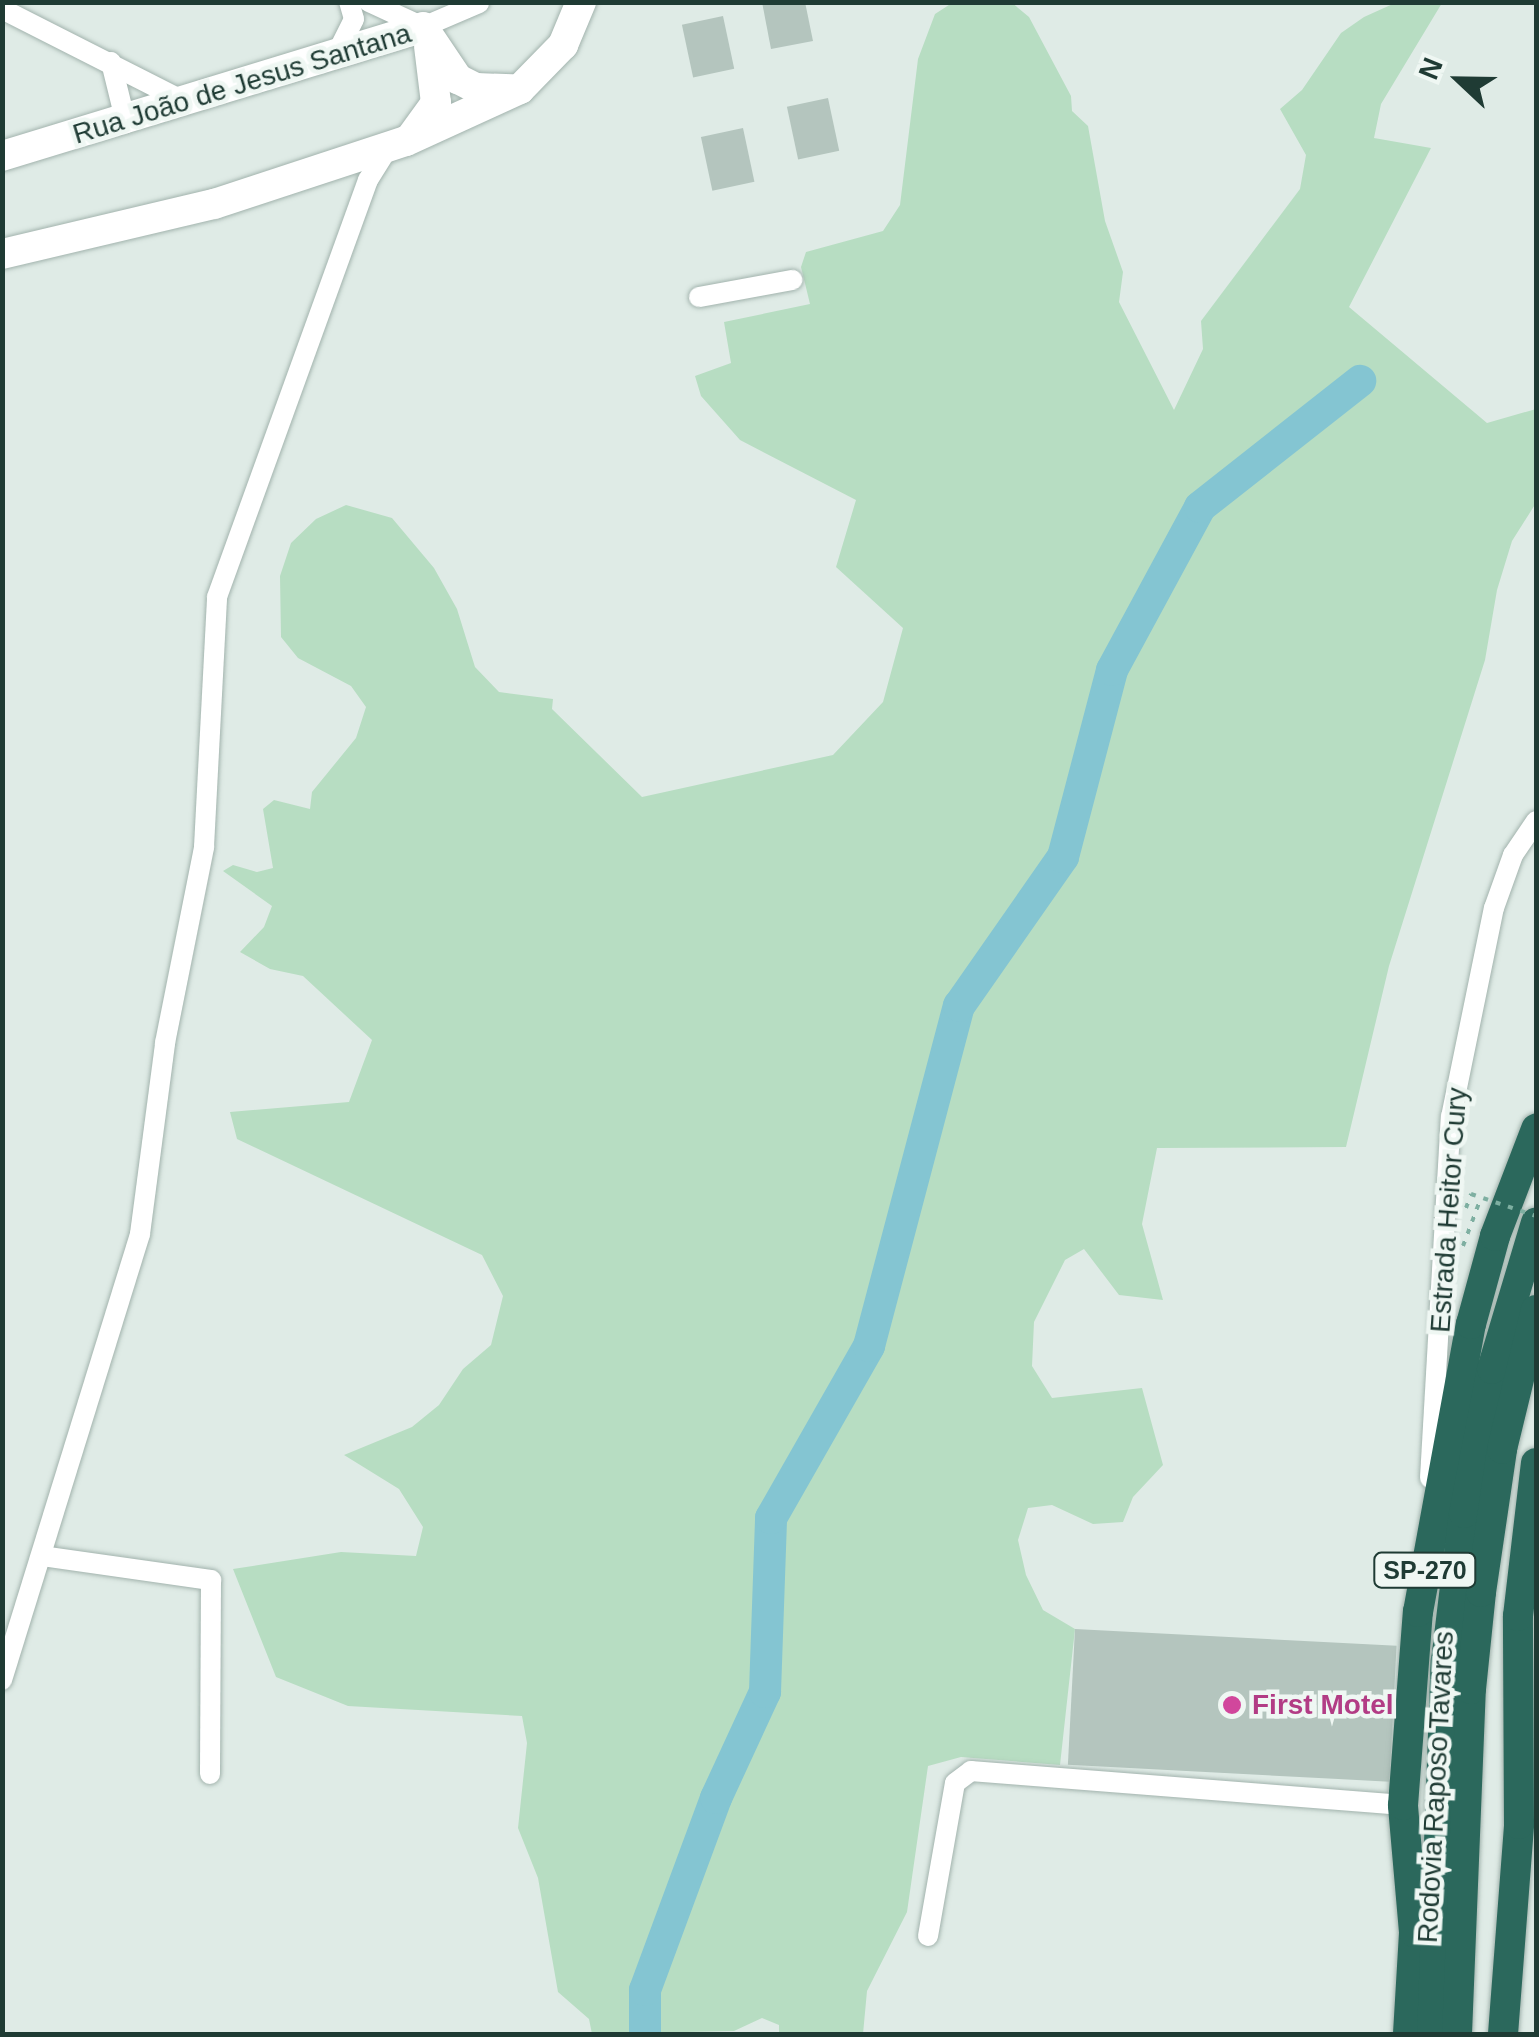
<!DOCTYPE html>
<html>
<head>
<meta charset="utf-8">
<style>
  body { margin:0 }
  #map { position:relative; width:1539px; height:2037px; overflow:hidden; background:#dfebe6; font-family:Helvetica,sans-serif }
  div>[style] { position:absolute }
  .green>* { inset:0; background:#b7ddc2 }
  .river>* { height:32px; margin:-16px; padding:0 16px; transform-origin:16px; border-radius:16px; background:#84c5d2 }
  .building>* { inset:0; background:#b4c5be; transform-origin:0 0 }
  .path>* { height:4px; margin-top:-2px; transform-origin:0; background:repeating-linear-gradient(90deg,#7eafa1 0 5px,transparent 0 13px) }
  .roads { filter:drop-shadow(0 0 2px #a2b3ad) drop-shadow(0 0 2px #a2b3ad) }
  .street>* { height:20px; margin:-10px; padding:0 10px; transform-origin:10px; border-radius:10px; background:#fff }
  .secondary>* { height:30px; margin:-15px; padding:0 15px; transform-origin:15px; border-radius:15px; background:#fff }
  .highway>* { height:30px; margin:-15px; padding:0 15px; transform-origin:15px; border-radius:15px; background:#2b685c }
  .path-bridge>* { height:4px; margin-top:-2px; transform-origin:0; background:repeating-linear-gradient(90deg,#7eafa1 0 5px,transparent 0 13px) }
  .dots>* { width:28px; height:28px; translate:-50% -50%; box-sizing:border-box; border:5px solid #eff7f3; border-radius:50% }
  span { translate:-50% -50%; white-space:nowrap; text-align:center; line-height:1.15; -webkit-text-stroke:9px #eff7f3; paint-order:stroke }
  .shield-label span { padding:2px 8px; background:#eff7f3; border:2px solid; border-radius:8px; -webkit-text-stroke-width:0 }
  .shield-label { font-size:25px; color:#1f3b34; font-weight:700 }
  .street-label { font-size:28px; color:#1f3b34 }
  .hotel-label { font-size:28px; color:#b23c85; font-weight:700 }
  .left { translate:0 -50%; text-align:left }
  .frame { position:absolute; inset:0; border:5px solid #1f3b34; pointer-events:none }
  .north { position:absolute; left:1409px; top:30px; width:100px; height:100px; -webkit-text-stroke:8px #eff7f3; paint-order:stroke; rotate:292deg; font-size:28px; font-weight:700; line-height:40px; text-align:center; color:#1f3b34 }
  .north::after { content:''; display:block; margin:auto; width:35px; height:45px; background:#1f3b34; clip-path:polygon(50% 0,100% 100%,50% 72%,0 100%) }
</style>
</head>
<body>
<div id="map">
  <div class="green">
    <div style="clip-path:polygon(1011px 2px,1029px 17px,1071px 96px,1072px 111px,1088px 126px,1105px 221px,1123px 272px,1119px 302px,1174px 410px,1203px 349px,1201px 321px,1300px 189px,1306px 155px,1280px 109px,1302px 90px,1341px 33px,1364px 17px,1395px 3px,1442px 3px,1381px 104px,1374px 138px,1431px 148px,1349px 307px,1487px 423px,1536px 409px,1536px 503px,1512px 541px,1497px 590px,1485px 660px,1389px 966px,1346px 1147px,1157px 1148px,1142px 1224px,1163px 1300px,1119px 1295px,1084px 1249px,1065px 1260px,1034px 1322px,1032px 1366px,1052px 1398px,1142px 1388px,1163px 1465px,1133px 1497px,1123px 1522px,1093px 1524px,1052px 1505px,1028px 1508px,1018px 1540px,1026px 1575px,1043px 1610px,1075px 1629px,1060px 1765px,961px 1757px,928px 1766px,907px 1912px,867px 1991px,863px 2034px,779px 2034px,779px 2025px,762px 2018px,734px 2031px,592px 2034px,589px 2019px,558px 1992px,538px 1878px,518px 1828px,527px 1743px,522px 1716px,348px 1706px,276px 1677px,233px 1569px,341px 1552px,416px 1556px,423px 1527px,399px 1489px,344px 1455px,412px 1427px,439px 1405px,463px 1369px,491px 1345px,503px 1296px,482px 1255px,237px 1139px,230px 1112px,349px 1102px,372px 1040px,303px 976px,270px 969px,240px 952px,264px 927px,272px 906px,223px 871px,233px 865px,257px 872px,273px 868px,263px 809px,274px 800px,310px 809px,312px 792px,356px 738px,366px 707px,351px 686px,298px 658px,281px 637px,280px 576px,291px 543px,316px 519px,346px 505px,392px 518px,434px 568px,457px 609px,475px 667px,499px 692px,553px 699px,552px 709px,642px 797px,833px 755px,883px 702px,903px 628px,836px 567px,856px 500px,740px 440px,701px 396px,695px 376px,731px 363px,724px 322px,810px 304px,801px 267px,806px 252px,883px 231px,900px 205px,918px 59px,935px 14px,952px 3px)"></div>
  </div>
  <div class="river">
    <div style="left:645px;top:2034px;width:44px;rotate:-90deg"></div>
    <div style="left:645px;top:1990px;width:205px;rotate:-69.7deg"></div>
    <div style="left:716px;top:1798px;width:117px;rotate:-65.2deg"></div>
    <div style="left:765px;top:1692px;width:174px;rotate:-88deg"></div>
    <div style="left:771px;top:1518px;width:198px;rotate:-60.3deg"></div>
    <div style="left:869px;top:1346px;width:352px;rotate:-75.2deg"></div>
    <div style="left:959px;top:1006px;width:182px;rotate:-55.1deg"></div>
    <div style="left:1063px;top:857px;width:193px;rotate:-75.3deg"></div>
    <div style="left:1112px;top:670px;width:185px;rotate:-61.6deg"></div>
    <div style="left:1200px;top:507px;width:204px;rotate:-38.2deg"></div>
  </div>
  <div class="building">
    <div style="clip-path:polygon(762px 2px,805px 2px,813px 41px,771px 49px)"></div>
    <div style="left:723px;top:16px;width:54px;height:42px;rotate:78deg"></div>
    <div style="left:828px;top:98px;width:54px;height:42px;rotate:78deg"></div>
    <div style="left:743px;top:128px;width:55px;height:43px;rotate:78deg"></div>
    <div style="left:1075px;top:1629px;width:322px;height:136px;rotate:3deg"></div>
  </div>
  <div class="path">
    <div style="left:1466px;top:1208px;width:15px;rotate:-70deg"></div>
    <div style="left:1463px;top:1246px;width:46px;rotate:-69.6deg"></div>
  </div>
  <div class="roads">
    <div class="street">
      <div style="left:369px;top:2px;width:60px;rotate:24.8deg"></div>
      <div style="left:423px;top:27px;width:61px;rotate:-23.2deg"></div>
      <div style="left:2px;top:9px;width:205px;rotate:26.9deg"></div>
      <div style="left:336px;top:55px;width:40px;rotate:-63.4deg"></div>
      <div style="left:354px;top:19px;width:18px;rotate:-106deg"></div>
      <div style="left:111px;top:62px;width:63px;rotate:76.2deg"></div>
      <div style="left:699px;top:297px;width:95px;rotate:-10.4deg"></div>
      <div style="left:1430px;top:1478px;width:362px;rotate:-86.7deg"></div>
      <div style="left:1451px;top:1117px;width:213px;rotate:-78.4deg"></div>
      <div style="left:1494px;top:908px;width:56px;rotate:-70.3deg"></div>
      <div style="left:1513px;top:855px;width:41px;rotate:-55.9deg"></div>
      <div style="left:42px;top:1556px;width:171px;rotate:8.1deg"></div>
      <div style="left:211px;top:1580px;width:194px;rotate:90.3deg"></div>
      <div style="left:2px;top:1680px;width:467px;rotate:-72.8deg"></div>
      <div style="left:140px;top:1234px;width:193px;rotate:-82.5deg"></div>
      <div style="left:165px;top:1043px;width:200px;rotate:-78.7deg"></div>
      <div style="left:204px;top:847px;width:250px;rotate:-87deg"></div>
      <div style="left:217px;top:597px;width:443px;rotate:-70.1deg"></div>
      <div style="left:368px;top:180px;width:36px;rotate:-58deg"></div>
      <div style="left:928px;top:1936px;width:155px;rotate:-80deg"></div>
      <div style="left:955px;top:1783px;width:20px;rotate:-37deg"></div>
      <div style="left:971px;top:1771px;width:433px;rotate:4.5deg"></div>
    </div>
    <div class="secondary">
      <div style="left:412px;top:136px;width:41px;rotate:-54deg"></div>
      <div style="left:436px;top:103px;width:57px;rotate:-97deg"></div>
      <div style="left:2px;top:156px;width:440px;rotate:-17deg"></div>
      <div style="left:423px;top:27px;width:63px;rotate:56.1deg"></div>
      <div style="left:458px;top:79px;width:20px;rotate:27deg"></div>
      <div style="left:476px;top:88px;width:36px;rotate:2deg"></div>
      <div style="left:2px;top:254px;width:218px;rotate:-13.3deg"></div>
      <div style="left:214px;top:204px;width:202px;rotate:-18.2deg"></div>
      <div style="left:406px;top:141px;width:125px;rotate:-24.5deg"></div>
      <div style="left:520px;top:89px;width:62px;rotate:-45.7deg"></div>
      <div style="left:563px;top:45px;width:47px;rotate:-67.3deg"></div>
    </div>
    <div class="highway">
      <div style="left:1408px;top:2034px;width:102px;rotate:-86.6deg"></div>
      <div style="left:1414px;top:1932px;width:127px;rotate:-95deg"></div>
      <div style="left:1403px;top:1805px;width:194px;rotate:-85.6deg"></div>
      <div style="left:1418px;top:1612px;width:293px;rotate:-79.6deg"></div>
      <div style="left:1471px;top:1324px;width:91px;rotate:-74.7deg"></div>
      <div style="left:1495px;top:1236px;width:115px;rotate:-69deg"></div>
      <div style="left:1432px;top:2034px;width:373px;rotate:-87.9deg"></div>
      <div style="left:1446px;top:1661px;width:149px;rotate:-83.1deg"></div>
      <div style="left:1464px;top:1513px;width:147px;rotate:-79deg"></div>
      <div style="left:1492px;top:1369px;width:153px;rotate:-73.3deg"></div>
      <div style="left:1457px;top:2034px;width:345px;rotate:-87.7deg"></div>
      <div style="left:1471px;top:1689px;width:98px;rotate:-84.1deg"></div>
      <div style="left:1481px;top:1592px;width:145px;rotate:-81.6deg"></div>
      <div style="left:1502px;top:1449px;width:143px;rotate:-76.3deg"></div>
      <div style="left:1503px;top:2034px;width:211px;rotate:-85.6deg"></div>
      <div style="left:1519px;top:1824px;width:208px;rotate:-90.3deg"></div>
      <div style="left:1518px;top:1616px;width:154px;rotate:-83.3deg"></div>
    </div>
  </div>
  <div class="path-bridge">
    <div style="left:1471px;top:1194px;width:69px;rotate:18.7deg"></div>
  </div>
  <div class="dots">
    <div style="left:1232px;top:1705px;background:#d1479c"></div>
  </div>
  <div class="shield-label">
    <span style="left:1425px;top:1570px">SP-270</span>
  </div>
  <div class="street-label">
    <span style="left:242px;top:84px;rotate:-17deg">Rua João de Jesus Santana</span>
    <span style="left:1449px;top:1210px;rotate:-86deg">Estrada Heitor Cury</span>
    <span style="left:1436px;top:1787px;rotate:-87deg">Rodovia Raposo Tavares</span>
  </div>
  <div class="hotel-label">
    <span class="left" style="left:1252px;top:1705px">First Motel</span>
  </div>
  <div class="frame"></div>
  <div class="north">N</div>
</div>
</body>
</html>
